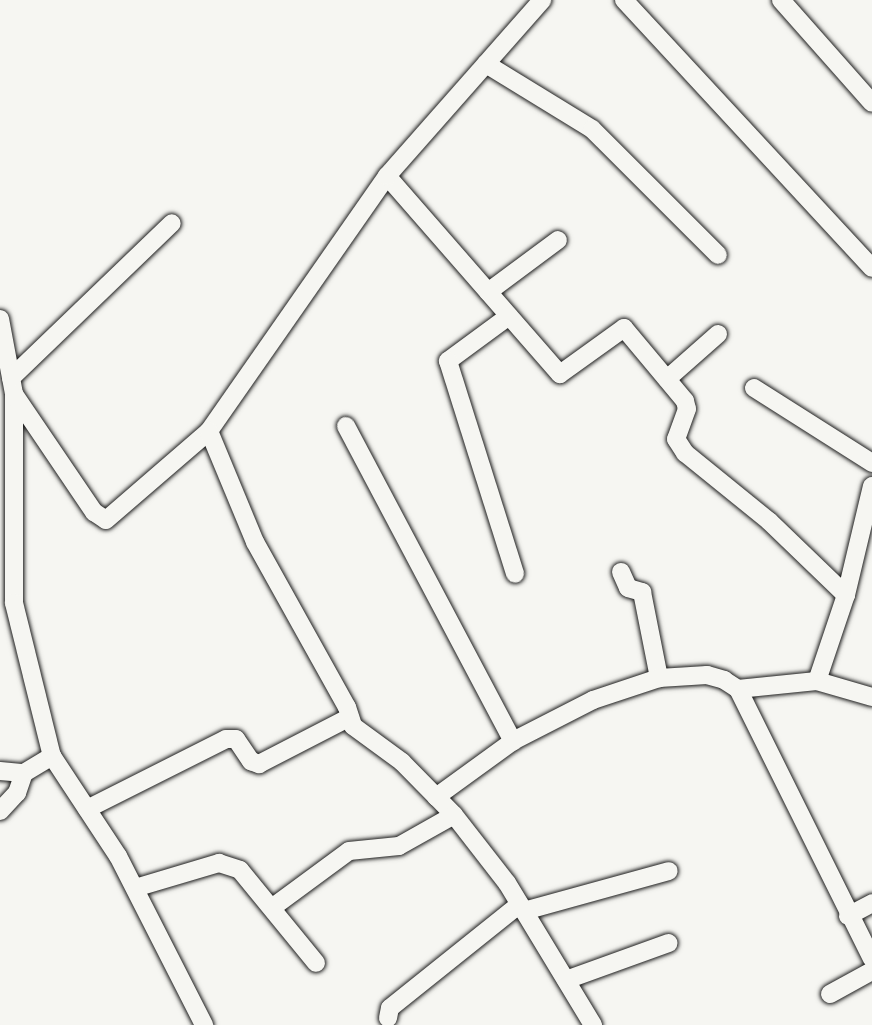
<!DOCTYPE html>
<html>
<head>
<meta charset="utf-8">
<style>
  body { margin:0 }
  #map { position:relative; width:872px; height:1025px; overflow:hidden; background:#f6f6f2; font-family:Mali,sans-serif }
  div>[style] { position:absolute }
  .roads { filter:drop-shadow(0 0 2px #1c1c1c) drop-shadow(0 0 2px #1c1c1c) }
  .minor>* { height:18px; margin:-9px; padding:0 9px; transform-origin:9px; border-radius:9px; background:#f6f6f2 }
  span { translate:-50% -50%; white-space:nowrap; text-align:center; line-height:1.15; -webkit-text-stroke:5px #f6f6f2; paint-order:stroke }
</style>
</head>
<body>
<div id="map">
  <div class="roads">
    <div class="minor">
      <div style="left:624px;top:0;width:365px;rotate:47.2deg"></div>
      <div style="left:781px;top:0;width:137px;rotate:48.5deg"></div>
      <div style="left:486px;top:64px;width:124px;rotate:31.5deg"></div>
      <div style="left:592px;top:129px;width:178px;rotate:45deg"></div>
      <div style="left:387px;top:176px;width:263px;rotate:48.9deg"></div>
      <div style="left:560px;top:374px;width:79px;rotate:-35.7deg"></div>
      <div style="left:624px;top:328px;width:95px;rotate:50.1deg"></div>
      <div style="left:685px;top:401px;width:8px;rotate:76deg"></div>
      <div style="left:687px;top:409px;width:32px;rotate:110deg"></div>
      <div style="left:676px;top:439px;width:17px;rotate:57deg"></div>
      <div style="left:685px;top:453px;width:108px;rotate:39deg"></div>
      <div style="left:769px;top:521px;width:107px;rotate:43.9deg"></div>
      <div style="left:488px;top:292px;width:87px;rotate:-36.6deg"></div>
      <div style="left:509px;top:316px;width:76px;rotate:143.6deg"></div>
      <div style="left:448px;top:361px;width:223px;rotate:72.5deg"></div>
      <div style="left:0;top:319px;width:76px;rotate:79.4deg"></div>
      <div style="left:14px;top:394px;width:209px;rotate:90deg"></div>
      <div style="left:14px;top:603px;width:158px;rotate:76.1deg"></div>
      <div style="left:52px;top:756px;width:120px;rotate:56.6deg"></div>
      <div style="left:118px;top:856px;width:190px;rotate:63deg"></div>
      <div style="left:11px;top:378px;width:223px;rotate:-43.9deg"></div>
      <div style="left:667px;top:379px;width:68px;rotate:-41.4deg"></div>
      <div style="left:754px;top:388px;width:140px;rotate:32.4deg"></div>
      <div style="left:14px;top:394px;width:143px;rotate:55.9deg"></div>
      <div style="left:94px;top:512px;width:14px;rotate:34deg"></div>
      <div style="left:106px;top:520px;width:136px;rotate:-40.8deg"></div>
      <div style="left:209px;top:431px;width:311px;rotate:-55.1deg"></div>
      <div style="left:387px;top:176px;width:235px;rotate:-48.6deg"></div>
      <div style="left:346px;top:426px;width:357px;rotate:62.1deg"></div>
      <div style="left:209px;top:431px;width:120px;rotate:67.5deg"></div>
      <div style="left:255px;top:542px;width:189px;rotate:60.9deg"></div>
      <div style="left:347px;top:707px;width:20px;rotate:72deg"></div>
      <div style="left:353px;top:726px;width:61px;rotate:36.3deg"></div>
      <div style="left:402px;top:762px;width:74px;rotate:45.5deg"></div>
      <div style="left:454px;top:815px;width:86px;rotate:52.1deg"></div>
      <div style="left:507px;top:883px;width:166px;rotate:58.8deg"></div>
      <div style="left:621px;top:572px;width:17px;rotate:66deg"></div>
      <div style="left:628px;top:588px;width:15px;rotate:16deg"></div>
      <div style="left:642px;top:592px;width:88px;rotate:78.8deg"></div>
      <div style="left:817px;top:681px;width:91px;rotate:-71.4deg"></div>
      <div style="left:846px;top:595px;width:112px;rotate:-76.6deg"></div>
      <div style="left:738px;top:689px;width:79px;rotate:-5.8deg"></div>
      <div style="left:817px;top:681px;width:57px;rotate:16.2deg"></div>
      <div style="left:0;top:771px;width:24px;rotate:5deg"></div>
      <div style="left:24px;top:773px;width:33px;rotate:-31deg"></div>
      <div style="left:436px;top:797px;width:95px;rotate:-36deg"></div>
      <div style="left:513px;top:741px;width:90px;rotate:-27.1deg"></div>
      <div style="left:593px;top:700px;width:70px;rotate:-18.4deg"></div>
      <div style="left:659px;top:678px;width:48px;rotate:-3.6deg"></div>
      <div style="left:707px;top:675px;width:18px;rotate:16deg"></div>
      <div style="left:724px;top:680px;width:17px;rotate:33deg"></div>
      <div style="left:738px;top:689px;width:301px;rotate:63.6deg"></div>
      <div style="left:87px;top:809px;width:156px;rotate:-26.7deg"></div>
      <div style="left:226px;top:739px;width:10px"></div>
      <div style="left:236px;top:739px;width:27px;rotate:56deg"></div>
      <div style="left:251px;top:761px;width:9px;rotate:21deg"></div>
      <div style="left:259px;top:764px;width:102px;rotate:-27.3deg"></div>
      <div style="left:0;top:811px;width:25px;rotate:-47deg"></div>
      <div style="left:17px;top:793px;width:21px;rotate:-71deg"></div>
      <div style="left:135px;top:888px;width:88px;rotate:-16.6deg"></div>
      <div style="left:219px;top:863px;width:22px;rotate:18deg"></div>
      <div style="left:240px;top:870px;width:120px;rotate:50.7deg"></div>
      <div style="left:273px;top:907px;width:94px;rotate:-36.4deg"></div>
      <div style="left:349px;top:851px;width:50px;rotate:-5.7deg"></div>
      <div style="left:399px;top:846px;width:63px;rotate:-29.4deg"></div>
      <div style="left:524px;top:911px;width:150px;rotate:-15.4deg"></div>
      <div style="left:848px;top:916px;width:27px;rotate:-28deg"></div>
      <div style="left:566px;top:980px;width:109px;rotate:-19.8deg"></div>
      <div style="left:830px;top:994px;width:48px;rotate:-28.7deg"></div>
      <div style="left:388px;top:1018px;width:10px;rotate:-79deg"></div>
      <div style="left:390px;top:1008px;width:166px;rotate:-38.7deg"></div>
    </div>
  </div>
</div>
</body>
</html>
